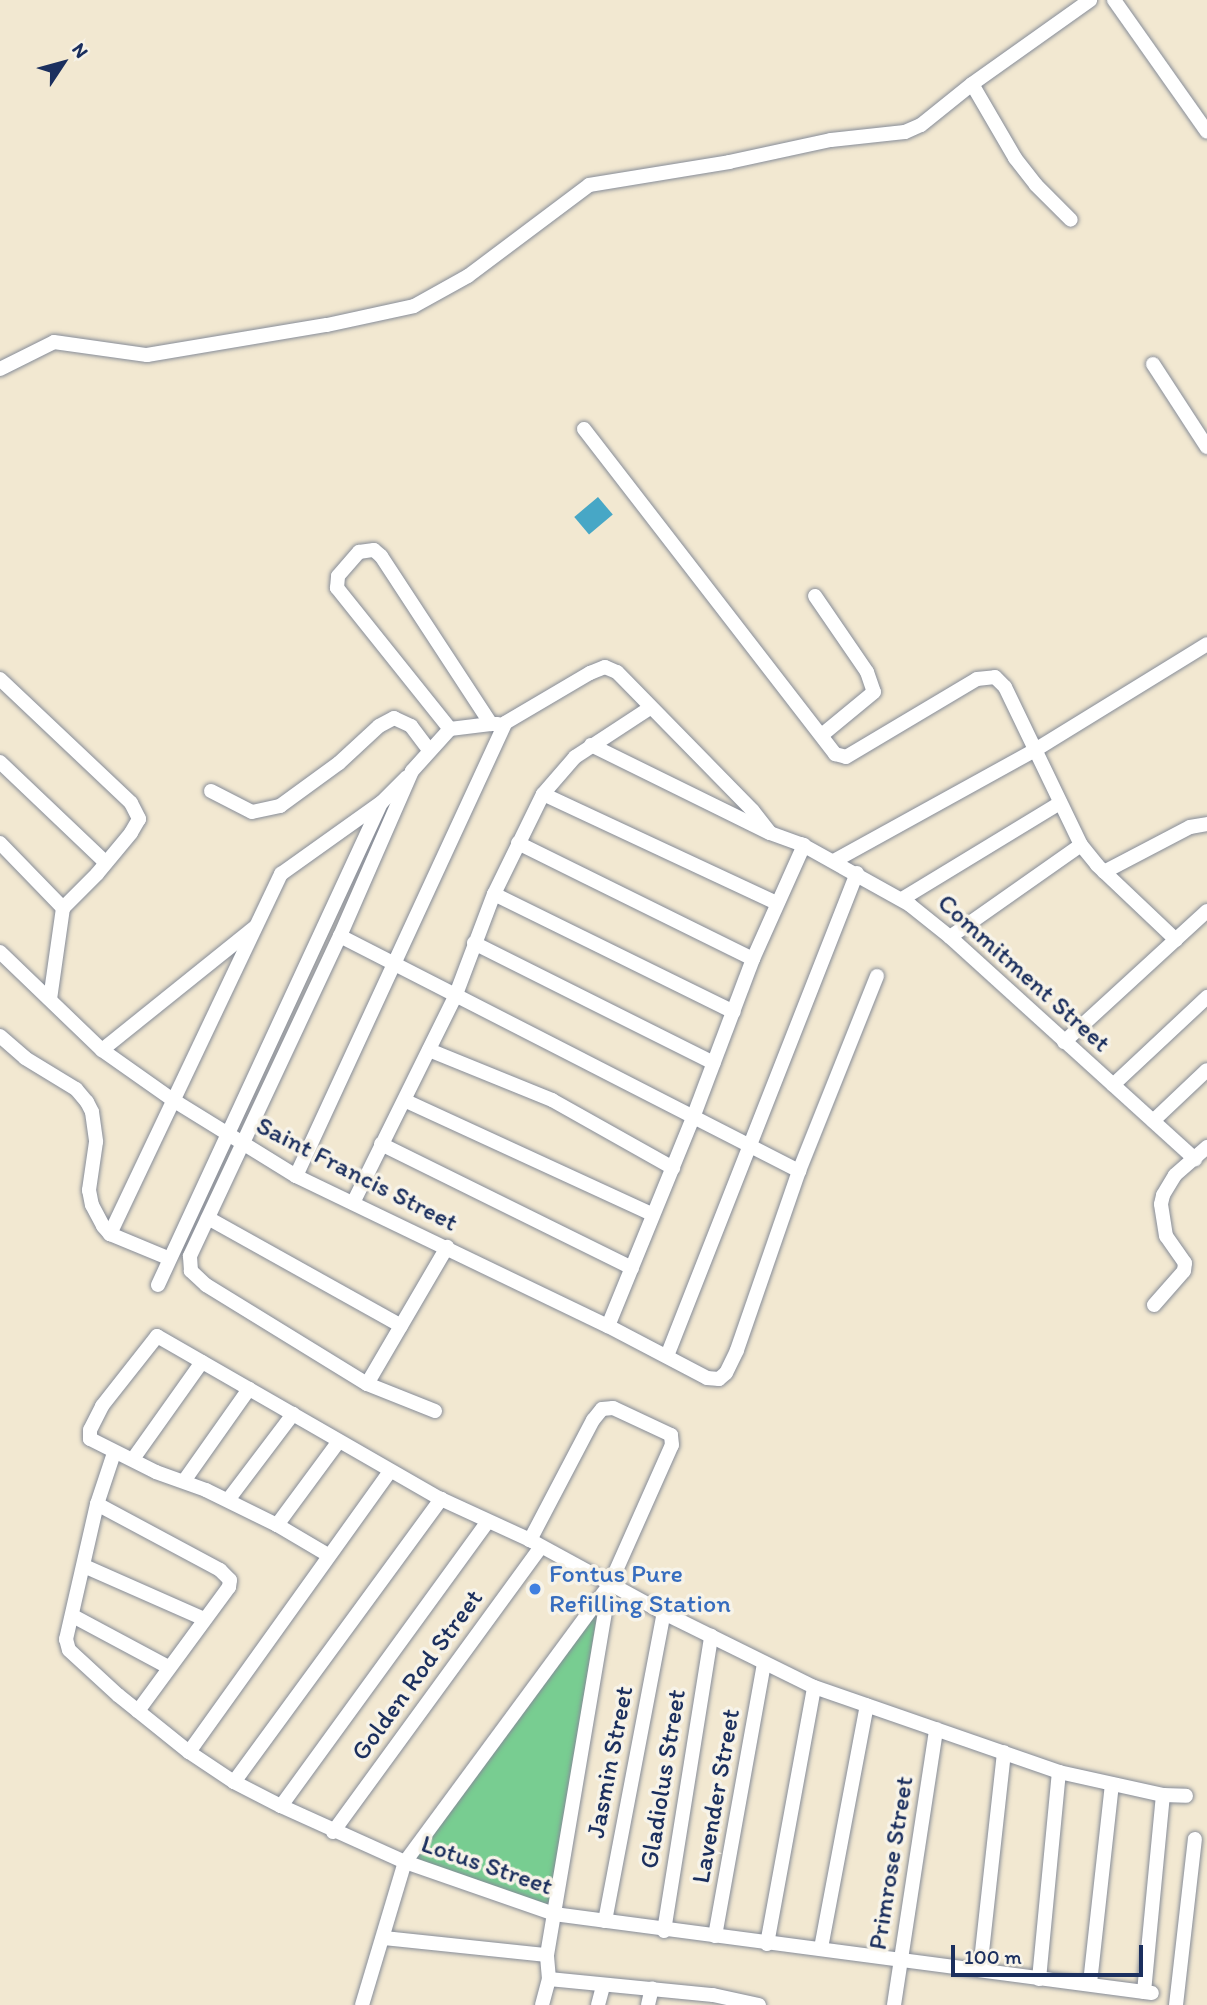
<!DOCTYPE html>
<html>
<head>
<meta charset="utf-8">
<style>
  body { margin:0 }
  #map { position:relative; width:1207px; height:2005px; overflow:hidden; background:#f2e8d1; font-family:Itim,sans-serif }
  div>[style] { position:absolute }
  .green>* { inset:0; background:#78cd91 }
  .water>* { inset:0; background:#47a7c6; transform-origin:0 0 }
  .roads { filter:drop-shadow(0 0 2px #868c98) drop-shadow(0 0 2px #868c98) }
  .street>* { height:14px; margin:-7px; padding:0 7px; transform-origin:7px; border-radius:7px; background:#fff }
  .dots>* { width:19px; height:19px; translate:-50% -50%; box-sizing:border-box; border:4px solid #f7f3e8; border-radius:50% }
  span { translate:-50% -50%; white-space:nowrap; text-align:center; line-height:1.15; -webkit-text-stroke:7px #f7f3e8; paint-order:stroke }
  .street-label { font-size:26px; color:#1b2f5e }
  .shop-label { font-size:26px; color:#366cbe }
  .left { translate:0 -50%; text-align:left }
  .north { position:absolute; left:28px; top:28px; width:70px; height:70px; -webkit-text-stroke:5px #f7f3e8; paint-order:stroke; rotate:54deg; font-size:19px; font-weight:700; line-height:28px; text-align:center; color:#1b2f5e }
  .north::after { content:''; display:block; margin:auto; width:24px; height:32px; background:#1b2f5e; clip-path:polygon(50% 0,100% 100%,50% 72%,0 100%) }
  .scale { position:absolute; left:951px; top:1945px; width:192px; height:32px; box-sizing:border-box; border:4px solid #1b2f5e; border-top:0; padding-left:9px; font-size:21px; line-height:24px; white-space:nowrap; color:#1b2f5e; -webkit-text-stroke:5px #f7f3e8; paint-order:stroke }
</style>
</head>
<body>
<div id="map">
  <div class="green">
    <div style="clip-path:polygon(598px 1609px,550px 1907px,414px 1859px)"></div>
  </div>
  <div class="water">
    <div style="left:598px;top:497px;width:23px;height:31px;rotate:50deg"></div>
  </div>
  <div class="roads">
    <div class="street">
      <div style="left:1114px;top:0;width:161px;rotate:54.8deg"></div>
      <div style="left:972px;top:84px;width:86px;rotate:59.8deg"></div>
      <div style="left:1015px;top:158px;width:34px;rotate:52deg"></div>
      <div style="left:1036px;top:185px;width:49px;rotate:45deg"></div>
      <div style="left:1153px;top:364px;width:99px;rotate:57deg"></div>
      <div style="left:0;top:369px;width:60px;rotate:-26.6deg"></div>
      <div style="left:54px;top:342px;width:94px;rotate:8deg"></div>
      <div style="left:147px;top:355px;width:182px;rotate:-9.5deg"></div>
      <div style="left:327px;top:325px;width:89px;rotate:-12.3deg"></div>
      <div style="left:414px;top:306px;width:62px;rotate:-29.1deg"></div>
      <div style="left:468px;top:276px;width:151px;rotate:-36.9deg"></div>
      <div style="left:589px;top:185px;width:142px;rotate:-9.3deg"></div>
      <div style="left:729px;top:162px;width:104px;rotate:-12.2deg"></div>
      <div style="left:831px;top:140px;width:74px;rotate:-6.2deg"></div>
      <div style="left:905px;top:132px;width:17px;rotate:-24deg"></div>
      <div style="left:921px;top:125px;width:65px;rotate:-38.8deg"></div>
      <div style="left:972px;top:84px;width:145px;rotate:-35.4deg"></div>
      <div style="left:584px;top:429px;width:411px;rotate:52.3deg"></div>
      <div style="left:835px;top:754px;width:11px;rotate:15deg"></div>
      <div style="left:846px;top:757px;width:152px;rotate:-30.8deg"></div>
      <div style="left:977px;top:679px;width:18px;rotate:-6deg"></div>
      <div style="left:995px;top:677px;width:14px;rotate:45deg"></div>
      <div style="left:1005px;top:687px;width:175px;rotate:64.3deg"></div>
      <div style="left:1081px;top:845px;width:26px;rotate:51deg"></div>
      <div style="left:1097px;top:865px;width:109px;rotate:43.5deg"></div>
      <div style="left:815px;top:596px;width:92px;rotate:55.6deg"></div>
      <div style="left:867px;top:672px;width:21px;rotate:71deg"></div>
      <div style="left:874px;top:692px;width:66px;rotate:140.5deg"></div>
      <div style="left:0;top:679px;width:180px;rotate:43.4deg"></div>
      <div style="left:131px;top:803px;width:18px;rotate:63deg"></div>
      <div style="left:139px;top:819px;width:16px;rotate:120deg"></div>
      <div style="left:131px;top:833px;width:53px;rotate:129.7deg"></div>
      <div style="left:97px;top:874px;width:48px;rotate:135deg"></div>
      <div style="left:450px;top:729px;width:181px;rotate:-128.7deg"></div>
      <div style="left:337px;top:588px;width:12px;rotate:-85deg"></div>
      <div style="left:338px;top:576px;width:32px;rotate:-49deg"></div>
      <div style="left:359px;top:552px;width:15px;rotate:-8deg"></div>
      <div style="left:374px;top:550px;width:9px;rotate:41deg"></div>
      <div style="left:381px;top:556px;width:201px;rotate:56.8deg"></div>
      <div style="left:491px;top:724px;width:7px"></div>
      <div style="left:591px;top:745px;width:199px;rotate:26.2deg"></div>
      <div style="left:770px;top:833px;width:33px;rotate:20deg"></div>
      <div style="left:801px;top:844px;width:125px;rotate:29.2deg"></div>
      <div style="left:910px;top:905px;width:51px;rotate:38.7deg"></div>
      <div style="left:950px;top:937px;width:331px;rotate:42.2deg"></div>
      <div style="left:0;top:762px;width:146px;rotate:43.6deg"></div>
      <div style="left:211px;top:791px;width:46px;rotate:27.1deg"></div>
      <div style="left:252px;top:812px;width:29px;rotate:-12deg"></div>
      <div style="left:280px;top:806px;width:73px;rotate:-36.1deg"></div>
      <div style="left:339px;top:763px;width:54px;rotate:-42.8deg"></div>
      <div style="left:379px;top:726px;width:17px;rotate:-28deg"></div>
      <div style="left:394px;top:718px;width:19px;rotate:25deg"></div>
      <div style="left:411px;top:726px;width:30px;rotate:53deg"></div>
      <div style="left:543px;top:794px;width:258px;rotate:25deg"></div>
      <div style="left:0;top:843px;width:91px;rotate:45.9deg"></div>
      <div style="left:63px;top:908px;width:92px;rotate:98.1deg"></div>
      <div style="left:518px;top:843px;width:262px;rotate:26.3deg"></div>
      <div style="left:834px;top:861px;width:230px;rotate:-28.9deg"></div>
      <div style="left:1035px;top:750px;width:202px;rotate:-31.6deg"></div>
      <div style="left:1104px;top:872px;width:97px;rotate:-27.6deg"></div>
      <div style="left:1190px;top:827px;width:17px;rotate:-10deg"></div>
      <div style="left:494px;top:894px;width:267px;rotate:26.2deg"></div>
      <div style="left:902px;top:899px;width:185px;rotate:-31.3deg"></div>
      <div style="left:340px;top:936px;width:516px;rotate:27.11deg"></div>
      <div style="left:950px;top:937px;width:160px;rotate:-35.1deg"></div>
      <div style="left:474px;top:943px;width:268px;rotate:26.6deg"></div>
      <div style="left:0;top:952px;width:141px;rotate:43.9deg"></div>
      <div style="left:102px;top:1050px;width:87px;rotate:35.2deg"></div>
      <div style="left:173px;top:1100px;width:145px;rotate:31.7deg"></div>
      <div style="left:296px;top:1176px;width:346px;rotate:25.7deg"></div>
      <div style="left:608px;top:1326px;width:112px;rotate:27.7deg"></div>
      <div style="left:707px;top:1378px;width:12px;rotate:5deg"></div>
      <div style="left:719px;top:1379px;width:9px;rotate:-41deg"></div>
      <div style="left:726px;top:1373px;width:25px;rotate:-64deg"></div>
      <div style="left:737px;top:1350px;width:189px;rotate:-70.9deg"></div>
      <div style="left:799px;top:1171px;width:210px;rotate:-68.2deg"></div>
      <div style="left:0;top:1036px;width:33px;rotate:41deg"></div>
      <div style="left:25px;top:1058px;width:60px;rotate:31.3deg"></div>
      <div style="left:76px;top:1089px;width:17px;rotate:50deg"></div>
      <div style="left:87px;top:1102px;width:11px;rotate:63deg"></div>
      <div style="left:92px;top:1112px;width:30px;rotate:82deg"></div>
      <div style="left:96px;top:1142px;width:49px;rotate:98.3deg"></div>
      <div style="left:89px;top:1190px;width:15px;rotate:79deg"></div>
      <div style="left:92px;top:1205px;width:24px;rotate:62deg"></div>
      <div style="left:103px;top:1226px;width:11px;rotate:49deg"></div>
      <div style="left:110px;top:1234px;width:63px;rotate:22.5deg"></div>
      <div style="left:1064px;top:1042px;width:194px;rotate:-42.5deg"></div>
      <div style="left:102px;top:1050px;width:195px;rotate:-38.8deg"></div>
      <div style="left:429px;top:1050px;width:133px;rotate:22.1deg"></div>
      <div style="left:552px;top:1100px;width:139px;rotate:29.3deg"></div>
      <div style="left:1113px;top:1085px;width:129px;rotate:-43.1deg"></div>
      <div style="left:406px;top:1101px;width:271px;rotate:24.7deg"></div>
      <div style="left:1153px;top:1121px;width:74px;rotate:-43.4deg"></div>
      <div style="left:381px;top:1144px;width:280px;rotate:26.3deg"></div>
      <div style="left:296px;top:1176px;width:499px;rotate:-65.2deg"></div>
      <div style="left:505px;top:723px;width:99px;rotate:-30.5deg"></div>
      <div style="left:590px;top:673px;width:16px;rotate:-22deg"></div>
      <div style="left:605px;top:667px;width:13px;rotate:23deg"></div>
      <div style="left:617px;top:672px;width:194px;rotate:45.6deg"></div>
      <div style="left:753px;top:811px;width:28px;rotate:52deg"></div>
      <div style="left:353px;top:1203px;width:230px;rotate:-63.7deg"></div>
      <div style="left:455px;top:997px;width:110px;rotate:-69.3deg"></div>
      <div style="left:494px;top:894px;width:111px;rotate:-63.9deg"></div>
      <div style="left:543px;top:794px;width:49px;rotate:-49.1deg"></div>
      <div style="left:575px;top:757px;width:90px;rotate:-33.2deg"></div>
      <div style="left:208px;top:1218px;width:221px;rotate:29.2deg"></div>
      <div style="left:110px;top:1234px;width:399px;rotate:-64.6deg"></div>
      <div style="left:281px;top:874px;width:124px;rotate:-35.5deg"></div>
      <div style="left:382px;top:802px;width:35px;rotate:-45deg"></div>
      <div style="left:158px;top:1285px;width:531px;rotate:-65.17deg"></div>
      <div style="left:1154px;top:1305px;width:45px;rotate:-48.6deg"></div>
      <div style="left:1184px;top:1271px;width:8px;rotate:-83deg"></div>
      <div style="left:1185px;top:1263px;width:33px;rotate:-125deg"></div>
      <div style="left:1166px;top:1236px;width:32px;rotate:-99deg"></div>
      <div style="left:1161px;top:1204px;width:9px;rotate:-77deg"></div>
      <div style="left:1163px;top:1195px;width:23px;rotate:-59deg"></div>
      <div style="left:1175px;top:1175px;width:43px;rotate:-41.2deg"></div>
      <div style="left:608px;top:1326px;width:228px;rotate:-67.8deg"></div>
      <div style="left:694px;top:1115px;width:167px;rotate:-69.3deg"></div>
      <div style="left:753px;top:959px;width:125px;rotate:-65.9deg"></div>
      <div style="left:667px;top:1356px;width:519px;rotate:-68.53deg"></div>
      <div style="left:367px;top:1384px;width:159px;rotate:-59.7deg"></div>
      <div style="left:435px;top:1411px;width:73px;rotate:-158.3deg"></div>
      <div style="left:367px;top:1384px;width:189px;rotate:-148.4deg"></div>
      <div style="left:206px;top:1285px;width:21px;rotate:-137deg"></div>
      <div style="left:191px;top:1271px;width:15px;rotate:-94deg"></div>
      <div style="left:190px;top:1256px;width:353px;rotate:-64.9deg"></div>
      <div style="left:340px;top:936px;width:180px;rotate:-66.4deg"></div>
      <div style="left:412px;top:771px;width:57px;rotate:-47.9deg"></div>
      <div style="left:450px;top:729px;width:41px;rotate:-7deg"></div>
      <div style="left:114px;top:1453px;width:54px;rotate:108.4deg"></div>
      <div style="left:97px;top:1504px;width:139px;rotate:102.9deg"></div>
      <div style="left:66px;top:1639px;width:11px;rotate:75deg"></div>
      <div style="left:69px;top:1650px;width:67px;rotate:42.6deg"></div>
      <div style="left:118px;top:1695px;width:91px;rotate:38.8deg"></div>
      <div style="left:189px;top:1752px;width:54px;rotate:33.7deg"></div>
      <div style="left:234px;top:1782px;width:53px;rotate:27.1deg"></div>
      <div style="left:281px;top:1806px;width:136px;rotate:24.3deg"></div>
      <div style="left:405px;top:1862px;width:158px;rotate:19.2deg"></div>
      <div style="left:554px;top:1914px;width:603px;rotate:7.53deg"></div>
      <div style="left:133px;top:1459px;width:119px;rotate:-54.6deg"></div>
      <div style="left:184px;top:1481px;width:113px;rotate:-54.8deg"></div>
      <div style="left:228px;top:1500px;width:108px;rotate:-52.9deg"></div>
      <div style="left:97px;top:1504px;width:140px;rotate:28.2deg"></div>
      <div style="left:220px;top:1570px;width:14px;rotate:45deg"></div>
      <div style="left:230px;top:1580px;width:7px;rotate:98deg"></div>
      <div style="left:229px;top:1587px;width:154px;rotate:126.3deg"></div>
      <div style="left:277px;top:1525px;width:104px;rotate:-53.6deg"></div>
      <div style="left:328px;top:1555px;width:59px;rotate:-149.5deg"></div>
      <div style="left:277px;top:1525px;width:79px;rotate:-153.8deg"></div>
      <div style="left:206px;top:1490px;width:53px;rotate:-160.2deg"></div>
      <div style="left:156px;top:1472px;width:74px;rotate:-153.4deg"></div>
      <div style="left:90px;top:1439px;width:9px;rotate:-90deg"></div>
      <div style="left:90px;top:1430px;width:27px;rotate:-63deg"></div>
      <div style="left:102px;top:1406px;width:89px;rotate:-51.8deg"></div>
      <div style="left:157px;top:1336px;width:327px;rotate:29.9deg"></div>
      <div style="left:441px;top:1499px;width:98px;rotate:24.7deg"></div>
      <div style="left:530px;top:1540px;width:153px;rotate:28.6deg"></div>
      <div style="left:664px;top:1613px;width:167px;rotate:26.3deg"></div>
      <div style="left:814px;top:1687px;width:259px;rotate:19.1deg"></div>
      <div style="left:1059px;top:1772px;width:107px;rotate:12.5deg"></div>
      <div style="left:1163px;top:1795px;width:23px;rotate:2deg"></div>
      <div style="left:84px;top:1566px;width:131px;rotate:23.8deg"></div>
      <div style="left:73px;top:1616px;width:108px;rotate:28.2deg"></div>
      <div style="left:189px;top:1752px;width:345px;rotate:-54.4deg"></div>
      <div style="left:234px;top:1782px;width:351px;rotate:-53.8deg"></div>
      <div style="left:281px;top:1806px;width:351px;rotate:-54deg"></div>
      <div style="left:333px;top:1832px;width:351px;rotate:-53.9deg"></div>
      <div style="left:605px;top:1921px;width:314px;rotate:-79.2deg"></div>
      <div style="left:664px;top:1931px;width:299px;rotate:-80.9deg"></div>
      <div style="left:715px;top:1936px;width:276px;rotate:-79.8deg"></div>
      <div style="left:384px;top:1938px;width:164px;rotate:6deg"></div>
      <div style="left:767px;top:1944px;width:261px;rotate:-79.6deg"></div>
      <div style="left:821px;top:1948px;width:247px;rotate:-79.3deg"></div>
      <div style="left:980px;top:1970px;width:219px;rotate:-83.7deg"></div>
      <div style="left:549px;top:1979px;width:165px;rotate:5.6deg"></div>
      <div style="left:713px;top:1995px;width:47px;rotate:12.3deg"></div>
      <div style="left:1039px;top:1979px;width:208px;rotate:-84.5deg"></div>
      <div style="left:1090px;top:1983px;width:200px;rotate:-83.7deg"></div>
      <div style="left:1144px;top:1992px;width:198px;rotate:-84.5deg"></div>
      <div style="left:362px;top:2005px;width:149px;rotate:-73.3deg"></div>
      <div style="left:405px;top:1862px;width:345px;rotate:-53.6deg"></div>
      <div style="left:610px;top:1584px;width:152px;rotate:-66deg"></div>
      <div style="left:672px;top:1445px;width:10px;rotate:-96deg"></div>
      <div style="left:671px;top:1435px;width:64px;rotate:-155deg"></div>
      <div style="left:613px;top:1408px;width:11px;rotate:175deg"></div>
      <div style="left:602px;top:1409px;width:14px;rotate:129deg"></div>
      <div style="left:593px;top:1420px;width:136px;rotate:117.7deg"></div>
      <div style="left:542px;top:2005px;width:27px;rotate:-75deg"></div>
      <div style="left:549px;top:1979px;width:24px;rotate:-95deg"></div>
      <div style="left:547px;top:1955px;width:372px;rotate:-80.4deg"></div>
      <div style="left:598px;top:2005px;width:20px;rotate:-75deg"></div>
      <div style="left:648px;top:2005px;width:17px;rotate:-77deg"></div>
      <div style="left:894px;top:2005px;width:279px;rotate:-81.3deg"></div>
      <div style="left:1176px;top:2005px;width:167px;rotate:-83.5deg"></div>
    </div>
  </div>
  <div class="dots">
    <div style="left:535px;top:1589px;background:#3f7fe0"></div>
  </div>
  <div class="street-label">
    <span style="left:1024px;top:973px;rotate:42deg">Commitment Street</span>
    <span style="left:357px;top:1174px;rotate:27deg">Saint Francis Street</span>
    <span style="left:417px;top:1675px;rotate:-54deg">Golden Rod Street</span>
    <span style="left:610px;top:1762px;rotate:-79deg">Jasmin Street</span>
    <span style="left:663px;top:1779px;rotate:-81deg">Gladiolus Street</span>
    <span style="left:716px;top:1796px;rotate:-80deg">Lavender Street</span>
    <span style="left:891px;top:1863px;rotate:-81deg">Primrose Street</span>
    <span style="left:487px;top:1865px;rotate:19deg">Lotus Street</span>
  </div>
  <div class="shop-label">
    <span class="left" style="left:549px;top:1589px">Fontus Pure<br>Refilling Station</span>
  </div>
  <div class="north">N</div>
  <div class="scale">100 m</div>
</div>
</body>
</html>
